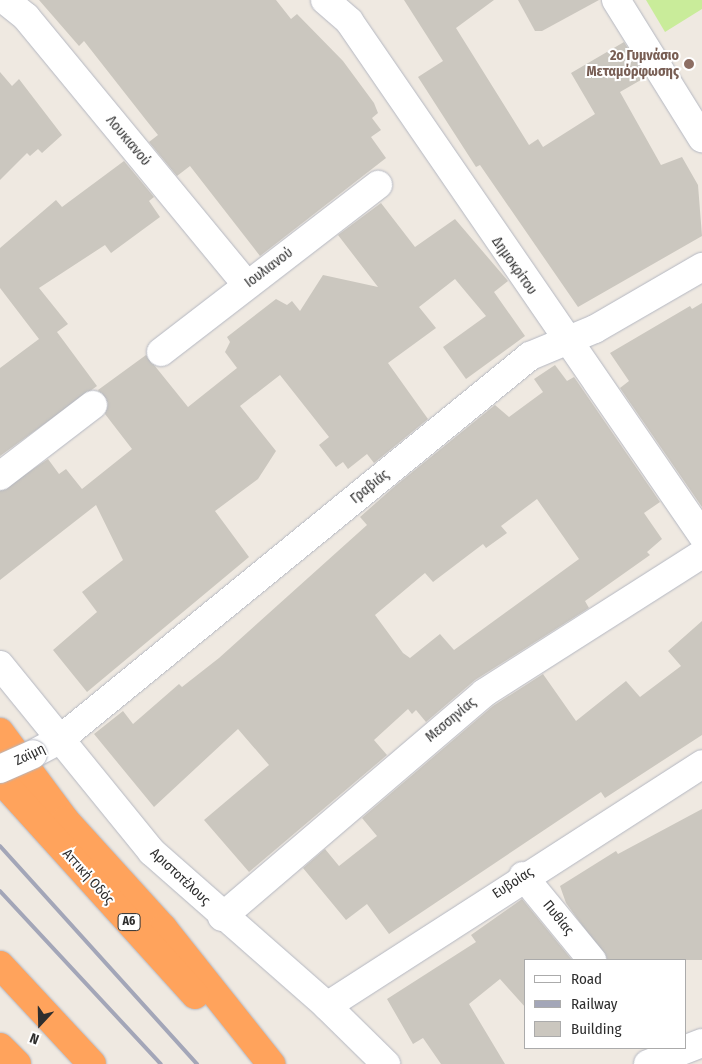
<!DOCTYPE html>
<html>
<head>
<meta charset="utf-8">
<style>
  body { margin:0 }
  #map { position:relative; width:702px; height:1064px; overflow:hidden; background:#efe9e1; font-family:"Fira Sans Condensed",sans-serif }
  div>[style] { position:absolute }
  .pitch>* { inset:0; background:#c9ec9a }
  .building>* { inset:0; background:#cbc7bf }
  .roads { filter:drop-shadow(0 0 1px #b4b7c1) drop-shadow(0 0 1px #b4b7c1) }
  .street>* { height:28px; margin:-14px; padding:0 14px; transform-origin:14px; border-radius:14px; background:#fff }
  .highway>* { height:28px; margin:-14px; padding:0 14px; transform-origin:14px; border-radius:14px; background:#ffa35c }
  .rail>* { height:4px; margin:-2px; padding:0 2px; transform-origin:2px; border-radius:2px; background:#a3a6b8 }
  .bridges { filter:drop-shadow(0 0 1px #b4b7c1) drop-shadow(0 0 1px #b4b7c1) }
  .street-bridge>* { height:28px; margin:-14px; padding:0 14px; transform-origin:14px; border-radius:14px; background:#fff }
  .dots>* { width:14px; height:14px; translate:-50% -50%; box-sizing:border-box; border:2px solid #fff; border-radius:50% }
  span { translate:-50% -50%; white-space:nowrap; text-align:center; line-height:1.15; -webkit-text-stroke:4px #fff; paint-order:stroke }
  .shield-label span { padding:1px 4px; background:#fff; border:1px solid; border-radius:4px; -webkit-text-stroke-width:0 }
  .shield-label { font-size:12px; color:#2e2e2e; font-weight:700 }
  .education-label { font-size:14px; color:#785e54; font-weight:700 }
  .right { translate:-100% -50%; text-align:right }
  .street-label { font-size:14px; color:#2e2e2e }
  .legend { position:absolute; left:524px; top:959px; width:162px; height:90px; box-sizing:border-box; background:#fff; border:1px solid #ababab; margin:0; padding:6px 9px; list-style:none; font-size:15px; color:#2e2e2e }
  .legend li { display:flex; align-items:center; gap:10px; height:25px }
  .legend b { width:25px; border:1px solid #ababab }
  .north { position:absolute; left:15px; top:999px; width:50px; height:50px; -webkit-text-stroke:4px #fff; paint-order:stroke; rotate:201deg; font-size:14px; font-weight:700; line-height:20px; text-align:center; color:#2e2e2e }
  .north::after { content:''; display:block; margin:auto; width:18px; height:22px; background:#2e2e2e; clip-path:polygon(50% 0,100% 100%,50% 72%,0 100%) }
</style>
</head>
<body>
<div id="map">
  <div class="pitch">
    <div style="clip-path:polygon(646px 0,702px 0,702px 9px,665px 32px)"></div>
  </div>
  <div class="building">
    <div style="clip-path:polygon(39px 0,276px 0,291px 19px,297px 14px,343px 61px,374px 103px,378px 113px,372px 118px,381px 130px,371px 137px,386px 158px,260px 256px,190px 166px,177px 176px,149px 142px,158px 135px,146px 120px,84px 41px,79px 46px)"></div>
    <div style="clip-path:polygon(404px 0,494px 0,456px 28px,529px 145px,538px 139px,543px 147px,595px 114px,571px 73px,624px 42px,646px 77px,620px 92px,661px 165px,682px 157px,698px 185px,702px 236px,578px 307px,480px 165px,476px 167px,418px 77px,443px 61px)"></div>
    <div style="clip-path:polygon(518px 0,599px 0,542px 31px,535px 31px)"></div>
    <div style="clip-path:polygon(0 72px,12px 86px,19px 79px,62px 135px,42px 153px,38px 149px,30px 156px,27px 153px,0 180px)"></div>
    <div style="clip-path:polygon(124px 161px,154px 197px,149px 201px,160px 217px,111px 253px,105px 245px,39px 288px,68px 324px,57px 332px,97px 386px,0 456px,0 368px,39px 339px,0 288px,0 248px,56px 200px,62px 207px)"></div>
    <div style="clip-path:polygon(381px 203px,415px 247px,455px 219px,508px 281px,494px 292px,525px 336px,466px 379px,443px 347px,486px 316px,455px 279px,419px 307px,436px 328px,388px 363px,428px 419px,374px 463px,367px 454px,348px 469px,343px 462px,336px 467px,319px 445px,329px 437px,280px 375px,240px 406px,276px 451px,258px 479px,215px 511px,249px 557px,87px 692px,53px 650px,97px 612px,82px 592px,123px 560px,96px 505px,0 580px,0 491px,48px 459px,59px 474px,66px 469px,82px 489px,132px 449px,105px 414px,108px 403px,98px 390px,146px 355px,188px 407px,237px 368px,225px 352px,230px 342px,227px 337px,276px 299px,287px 305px,292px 301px,300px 311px,323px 275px,378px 287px,338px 235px)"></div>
    <div style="clip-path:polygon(702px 303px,702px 507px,620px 388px,629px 381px,610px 353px,690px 306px,692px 309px)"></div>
    <div style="clip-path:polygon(evenodd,555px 365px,567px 381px,574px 377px,660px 502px,644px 513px,662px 539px,647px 552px,650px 555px,585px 601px,589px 608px,475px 680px,426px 722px,416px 710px,412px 714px,408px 709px,374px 740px,387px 755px,249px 872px,204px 820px,269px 765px,238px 729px,154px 807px,94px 734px,123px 711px,133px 724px,179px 684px,182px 687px,219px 658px,367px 525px,360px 517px,394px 487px,495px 405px,509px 417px,543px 392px,534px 379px,555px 365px,537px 499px,579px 559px,454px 650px,440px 634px,410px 658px,403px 653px,375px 615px,425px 573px,433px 582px,483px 544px,486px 548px,507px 533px,501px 526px,537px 499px)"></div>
    <div style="clip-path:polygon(702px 621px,702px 735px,605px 798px,601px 792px,389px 934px,367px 904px,346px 920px,303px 868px,325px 849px,339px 866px,377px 836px,362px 818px,493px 706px,543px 674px,576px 721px,626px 681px,640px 697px,681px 666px,668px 651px)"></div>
    <div style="clip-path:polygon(702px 809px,702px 960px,607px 960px,566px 903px,560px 886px,616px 851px,618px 854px)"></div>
    <div style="clip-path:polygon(522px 899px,572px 960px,526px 960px,526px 1008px,500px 979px,469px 1004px,505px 1064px,441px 1064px,423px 1038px,413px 1044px,387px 999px,476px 942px,471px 935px)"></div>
  </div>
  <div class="roads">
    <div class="street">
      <div style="left:5px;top:0;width:27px;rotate:39deg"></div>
      <div style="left:26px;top:17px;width:347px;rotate:50.5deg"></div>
      <div style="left:325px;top:0;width:32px;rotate:41deg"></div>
      <div style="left:349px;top:21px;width:624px;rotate:55.52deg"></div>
      <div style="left:616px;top:0;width:163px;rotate:58.1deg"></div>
      <div style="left:161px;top:352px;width:274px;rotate:-37.6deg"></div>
      <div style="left:0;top:476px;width:117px;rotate:-37.4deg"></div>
      <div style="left:0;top:665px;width:241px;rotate:50.9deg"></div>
      <div style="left:152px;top:852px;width:233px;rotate:41.3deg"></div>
      <div style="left:327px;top:1006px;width:83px;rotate:44.5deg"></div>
      <div style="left:33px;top:754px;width:30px;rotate:-28deg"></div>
      <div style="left:59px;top:740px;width:608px;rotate:-39.19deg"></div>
      <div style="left:530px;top:356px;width:70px;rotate:-22.6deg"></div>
      <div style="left:595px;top:329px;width:124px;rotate:-30.1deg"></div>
      <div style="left:523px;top:876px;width:109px;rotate:50.6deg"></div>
      <div style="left:222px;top:917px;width:345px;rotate:-40.5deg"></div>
      <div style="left:484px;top:693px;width:259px;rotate:-32.5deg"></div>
      <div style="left:327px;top:1006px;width:446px;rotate:-32.8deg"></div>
      <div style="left:648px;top:1064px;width:58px;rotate:-21.3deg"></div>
    </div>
    <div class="highway">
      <div style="left:0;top:732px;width:109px;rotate:53.5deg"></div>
      <div style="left:65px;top:820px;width:146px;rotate:47.8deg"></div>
      <div style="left:163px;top:928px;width:174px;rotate:51.5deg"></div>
      <div style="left:0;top:779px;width:291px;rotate:47.9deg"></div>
      <div style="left:0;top:965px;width:135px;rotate:47.1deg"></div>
      <div style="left:0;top:1047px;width:24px;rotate:45deg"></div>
    </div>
  </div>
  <div class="rail">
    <div style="left:0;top:846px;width:294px;rotate:47.9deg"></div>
    <div style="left:0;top:891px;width:236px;rotate:47.1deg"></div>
  </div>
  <div class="bridges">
    <div class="street-bridge">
      <div style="left:0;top:769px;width:36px;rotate:-24deg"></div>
    </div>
  </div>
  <div class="dots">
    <div style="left:689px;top:64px;background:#8d6e63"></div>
  </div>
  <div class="shield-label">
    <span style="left:129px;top:922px">Α6</span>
  </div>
  <div class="education-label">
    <span class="right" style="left:679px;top:64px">2ο Γυμνάσιο<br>Μεταμόρφωσης</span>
  </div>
  <div class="street-label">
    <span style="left:128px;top:141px;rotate:50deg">Λουκιανού</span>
    <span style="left:514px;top:266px;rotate:55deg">Δημοκρίτου</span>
    <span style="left:269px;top:268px;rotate:-37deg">Ιουλιανού</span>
    <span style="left:370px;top:487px;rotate:-39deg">Γραβιάς</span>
    <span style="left:451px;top:720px;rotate:-40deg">Μεσσηνίας</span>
    <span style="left:30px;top:755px;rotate:-26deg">Ζαϊμη</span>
    <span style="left:88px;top:877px;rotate:48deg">Αττική Οδός</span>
    <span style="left:180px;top:877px;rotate:43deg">Αριστοτέλους</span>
    <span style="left:513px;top:883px;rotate:-33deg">Ευβοίας</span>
    <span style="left:558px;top:918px;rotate:51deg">Πυθίας</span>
  </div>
  <ul class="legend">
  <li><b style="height:6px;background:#fff"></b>Road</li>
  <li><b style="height:6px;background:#a3a6b8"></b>Railway</li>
  <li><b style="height:14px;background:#cbc7bf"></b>Building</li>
  </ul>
  <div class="north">N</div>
</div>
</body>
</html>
